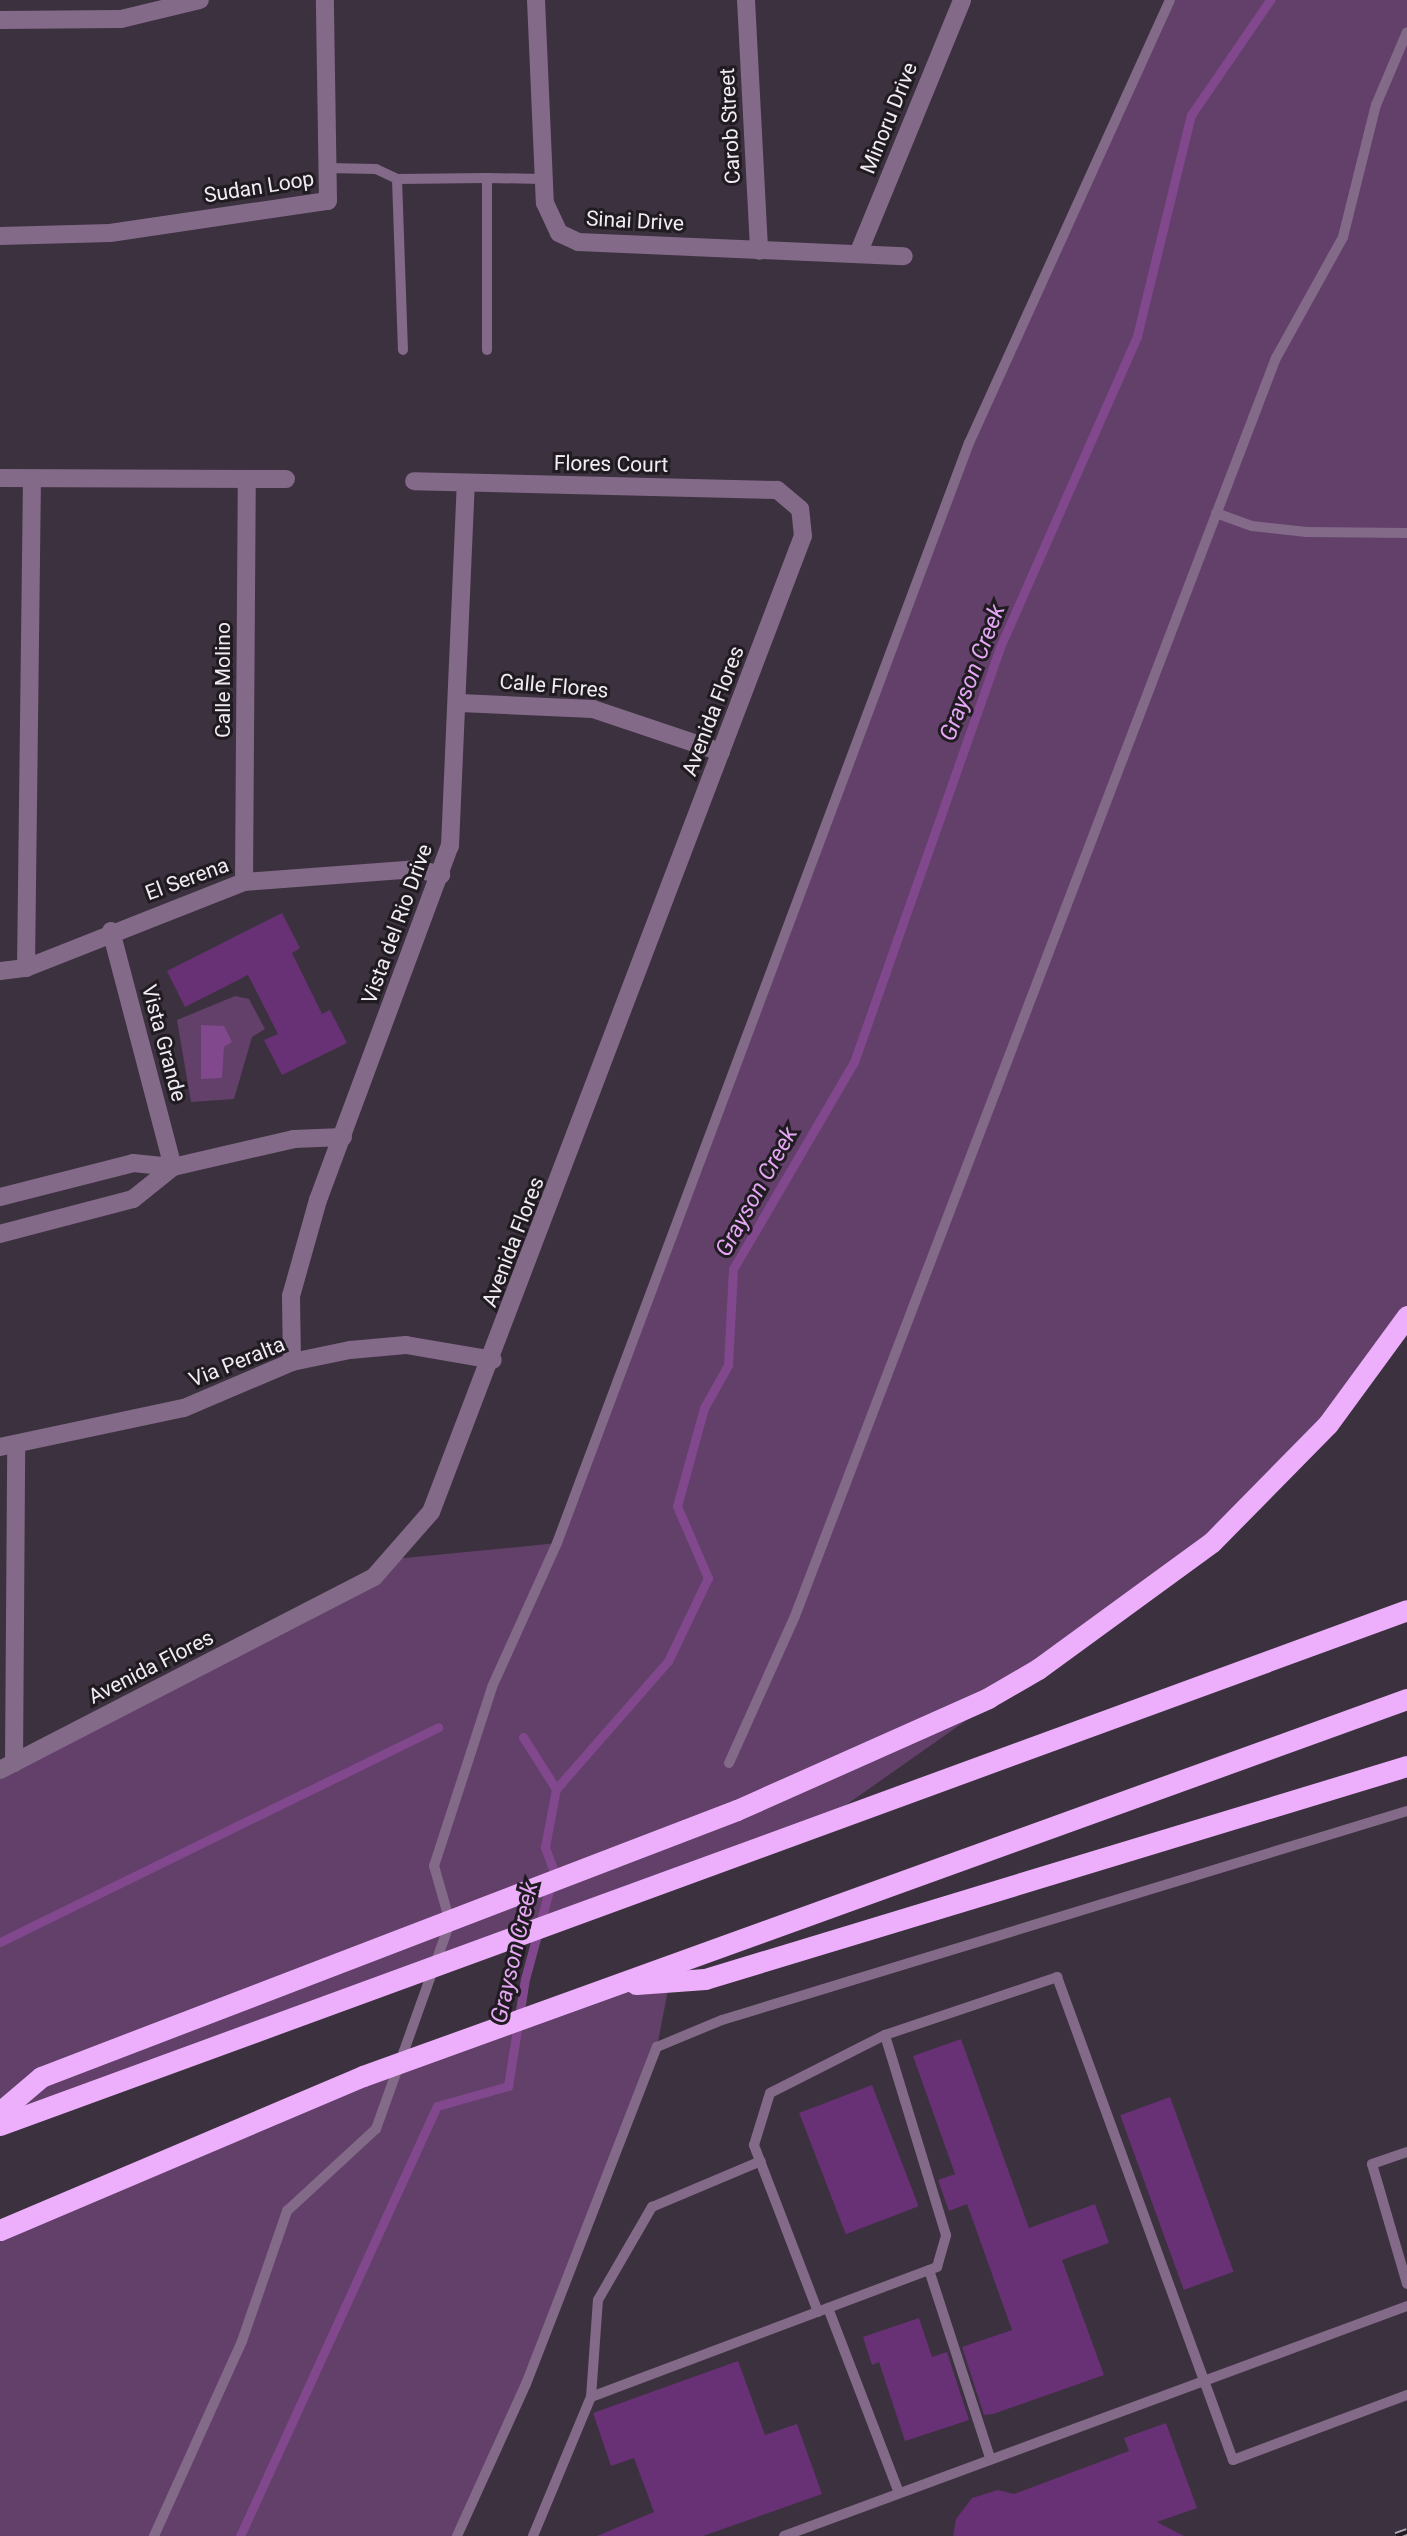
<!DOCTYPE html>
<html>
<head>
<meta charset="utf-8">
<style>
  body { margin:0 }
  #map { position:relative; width:1407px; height:2536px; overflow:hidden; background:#3c313e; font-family:Roboto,sans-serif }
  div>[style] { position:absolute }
  .green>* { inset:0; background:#62406a }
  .water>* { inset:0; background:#81488e }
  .stream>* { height:9px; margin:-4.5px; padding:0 4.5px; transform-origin:4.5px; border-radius:4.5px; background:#81488e }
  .building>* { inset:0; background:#683075; transform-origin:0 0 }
  .service>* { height:10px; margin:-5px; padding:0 5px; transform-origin:5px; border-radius:5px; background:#836a89 }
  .minor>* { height:18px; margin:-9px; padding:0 9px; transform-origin:9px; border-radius:9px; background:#836a89 }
  .motorway>* { height:21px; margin:-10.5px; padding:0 10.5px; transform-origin:10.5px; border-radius:10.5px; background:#edaffc }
  .rail>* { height:8px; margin-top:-4px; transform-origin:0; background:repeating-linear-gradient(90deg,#201b21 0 16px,#b0a8b2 0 32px); box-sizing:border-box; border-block:2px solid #b0a8b2 }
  span { translate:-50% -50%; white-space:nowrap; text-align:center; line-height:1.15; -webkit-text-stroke:6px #201b21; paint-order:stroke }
  .street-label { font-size:21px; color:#f1ebf3 }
  .water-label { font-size:23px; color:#e4a7f3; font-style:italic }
</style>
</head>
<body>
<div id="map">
  <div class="green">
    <div style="clip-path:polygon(1170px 0,1407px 0,1407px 1316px,1328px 1424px,1143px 1596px,836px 1812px,0 2125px,0 1770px,394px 1559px,558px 1543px,969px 443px)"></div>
    <div style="clip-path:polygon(235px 996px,249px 999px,265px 1029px,252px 1037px,234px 1099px,191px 1102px,177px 1020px)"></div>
    <div style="clip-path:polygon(673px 1964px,657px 2047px,526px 2384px,457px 2536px,0 2536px,0 2228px)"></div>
  </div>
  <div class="water">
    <div style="clip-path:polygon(201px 1025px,224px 1026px,232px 1042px,224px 1047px,222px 1078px,201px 1079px)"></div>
  </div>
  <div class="stream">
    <div style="left:523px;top:1737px;width:62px;rotate:57.6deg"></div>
    <div style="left:0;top:1942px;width:488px;rotate:-26.1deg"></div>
    <div style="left:240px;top:2536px;width:473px;rotate:-65.4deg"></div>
    <div style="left:437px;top:2106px;width:74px;rotate:-15.7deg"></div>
    <div style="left:508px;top:2086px;width:108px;rotate:-81deg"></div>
    <div style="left:525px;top:1979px;width:111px;rotate:-74.8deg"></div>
    <div style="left:554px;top:1872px;width:27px;rotate:-110deg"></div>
    <div style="left:545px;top:1847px;width:59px;rotate:-79.3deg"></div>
    <div style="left:556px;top:1789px;width:170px;rotate:-48.8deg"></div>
    <div style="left:668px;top:1661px;width:92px;rotate:-64.3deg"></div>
    <div style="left:708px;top:1578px;width:78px;rotate:-113.3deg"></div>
    <div style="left:677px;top:1506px;width:102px;rotate:-74.6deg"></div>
    <div style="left:704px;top:1408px;width:49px;rotate:-60.8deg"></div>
    <div style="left:728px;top:1365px;width:96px;rotate:-87deg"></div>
    <div style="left:733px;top:1269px;width:240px;rotate:-59.7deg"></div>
    <div style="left:854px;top:1062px;width:440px;rotate:-70.6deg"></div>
    <div style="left:1000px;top:647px;width:340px;rotate:-66.2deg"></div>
    <div style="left:1137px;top:336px;width:228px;rotate:-76.3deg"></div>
    <div style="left:1191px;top:115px;width:140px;rotate:-55.5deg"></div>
  </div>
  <div class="building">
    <div style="clip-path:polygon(282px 913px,300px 948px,292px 953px,322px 1014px,330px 1010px,347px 1043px,282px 1075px,264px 1040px,278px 1034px,248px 975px,185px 1007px,167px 971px)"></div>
    <div style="clip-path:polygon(961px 2039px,1029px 2228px,1095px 2204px,1109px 2243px,1062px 2260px,1104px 2375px,993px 2414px,984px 2415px,962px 2347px,1012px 2330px,967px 2204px,949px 2211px,938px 2180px,955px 2174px,913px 2056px)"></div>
    <div style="left:872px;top:2085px;width:130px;height:78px;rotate:69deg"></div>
    <div style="left:1170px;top:2097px;width:186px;height:53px;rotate:70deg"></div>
    <div style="clip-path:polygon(919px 2318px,932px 2357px,947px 2352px,969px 2420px,905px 2441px,879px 2362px,872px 2365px,863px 2337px)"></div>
    <div style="clip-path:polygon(738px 2361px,765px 2435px,797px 2424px,822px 2494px,703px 2536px,597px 2536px,654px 2512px,634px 2458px,611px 2466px,593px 2413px)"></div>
    <div style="clip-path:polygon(1166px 2423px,1197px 2508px,1157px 2522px,1184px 2536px,953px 2536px,956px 2519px,972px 2498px,998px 2490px,1014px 2494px,1129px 2451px,1124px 2438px)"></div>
  </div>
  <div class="service">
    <div style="left:327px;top:168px;width:49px;rotate:1.2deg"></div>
    <div style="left:376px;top:169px;width:23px;rotate:25deg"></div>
    <div style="left:397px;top:179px;width:90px;rotate:-0.6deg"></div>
    <div style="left:397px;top:179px;width:171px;rotate:88deg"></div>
    <div style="left:487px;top:350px;width:172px;rotate:-90deg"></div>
    <div style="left:487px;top:178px;width:57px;rotate:1deg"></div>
    <div style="left:1216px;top:513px;width:38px;rotate:20deg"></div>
    <div style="left:1252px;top:526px;width:55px;rotate:6.2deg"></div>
    <div style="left:1307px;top:532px;width:100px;rotate:0.6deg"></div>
    <div style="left:729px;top:1763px;width:161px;rotate:-65.8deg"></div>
    <div style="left:795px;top:1616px;width:1347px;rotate:-69.08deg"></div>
    <div style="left:1276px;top:358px;width:138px;rotate:-61deg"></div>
    <div style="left:1343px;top:237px;width:136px;rotate:-76deg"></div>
    <div style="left:1376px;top:105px;width:79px;rotate:-67deg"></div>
    <div style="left:1407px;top:2152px;width:37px;rotate:161deg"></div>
    <div style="left:1372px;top:2164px;width:125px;rotate:73.7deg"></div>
    <div style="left:929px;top:2270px;width:198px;rotate:72deg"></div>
    <div style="left:828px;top:2308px;width:198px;rotate:69deg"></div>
    <div style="left:818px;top:2312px;width:179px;rotate:-111deg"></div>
    <div style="left:754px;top:2145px;width:54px;rotate:-72.9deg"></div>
    <div style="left:770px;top:2093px;width:129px;rotate:-26.8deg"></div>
    <div style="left:591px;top:2397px;width:97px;rotate:-85.9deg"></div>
    <div style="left:598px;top:2300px;width:108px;rotate:-59.9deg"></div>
    <div style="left:652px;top:2207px;width:118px;rotate:-22.9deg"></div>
    <div style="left:154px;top:2536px;width:214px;rotate:-65.7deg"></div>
    <div style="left:242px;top:2341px;width:138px;rotate:-70.9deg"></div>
    <div style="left:287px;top:2211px;width:121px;rotate:-42.7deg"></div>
    <div style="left:376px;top:2129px;width:220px;rotate:-70.3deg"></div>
    <div style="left:450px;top:1922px;width:58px;rotate:-105.9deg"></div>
    <div style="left:434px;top:1866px;width:188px;rotate:-72deg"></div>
    <div style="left:492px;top:1687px;width:158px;rotate:-65.7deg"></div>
    <div style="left:557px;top:1543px;width:1175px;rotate:-69.47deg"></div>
    <div style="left:969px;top:443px;width:486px;rotate:-65.6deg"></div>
    <div style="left:457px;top:2536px;width:167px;rotate:-65.6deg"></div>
    <div style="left:526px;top:2384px;width:362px;rotate:-68.8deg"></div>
    <div style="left:657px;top:2047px;width:70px;rotate:-22.6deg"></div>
    <div style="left:722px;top:2020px;width:716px;rotate:-16.97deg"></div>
    <div style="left:533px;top:2536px;width:151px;rotate:-67.4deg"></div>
    <div style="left:591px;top:2397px;width:370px;rotate:-20.6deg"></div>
    <div style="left:937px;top:2267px;width:33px;rotate:-74deg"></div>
    <div style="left:946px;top:2235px;width:209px;rotate:-107deg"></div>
    <div style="left:885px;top:2035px;width:182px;rotate:-18.6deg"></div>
    <div style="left:1057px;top:1977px;width:514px;rotate:69.98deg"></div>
    <div style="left:1233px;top:2460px;width:186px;rotate:-20.5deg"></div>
    <div style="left:784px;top:2536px;width:664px;rotate:-20.26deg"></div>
  </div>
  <div class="minor">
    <div style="left:536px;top:0;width:203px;rotate:87.5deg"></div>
    <div style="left:545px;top:203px;width:33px;rotate:65deg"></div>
    <div style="left:559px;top:233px;width:21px;rotate:25deg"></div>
    <div style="left:578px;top:242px;width:326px;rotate:2.5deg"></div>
    <div style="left:746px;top:0;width:251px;rotate:87deg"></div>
    <div style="left:0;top:20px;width:121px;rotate:-0.5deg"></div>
    <div style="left:121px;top:19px;width:81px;rotate:-13.5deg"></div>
    <div style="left:0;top:236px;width:110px;rotate:-1.6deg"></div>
    <div style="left:110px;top:233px;width:220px;rotate:-8.4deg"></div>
    <div style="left:328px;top:201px;width:201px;rotate:-90.9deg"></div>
    <div style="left:858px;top:254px;width:274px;rotate:-67.7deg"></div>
    <div style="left:0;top:478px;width:286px;rotate:0.2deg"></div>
    <div style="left:460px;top:703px;width:133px;rotate:2.6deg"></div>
    <div style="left:593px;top:709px;width:135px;rotate:18.6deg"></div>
    <div style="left:244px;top:882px;width:403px;rotate:-89.6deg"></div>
    <div style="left:111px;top:931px;width:244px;rotate:75.3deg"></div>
    <div style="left:173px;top:1167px;width:124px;rotate:-13deg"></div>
    <div style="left:294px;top:1139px;width:49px;rotate:-2.3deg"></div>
    <div style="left:26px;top:968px;width:489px;rotate:-89.3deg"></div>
    <div style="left:0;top:971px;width:26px;rotate:-7deg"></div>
    <div style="left:26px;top:968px;width:234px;rotate:-21.5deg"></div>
    <div style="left:244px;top:882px;width:172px;rotate:-4.3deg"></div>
    <div style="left:416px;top:869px;width:26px;rotate:13deg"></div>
    <div style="left:0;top:1197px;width:137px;rotate:-14.3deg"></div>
    <div style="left:133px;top:1163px;width:40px;rotate:5.7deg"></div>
    <div style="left:173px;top:1167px;width:51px;rotate:141.3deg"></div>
    <div style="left:133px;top:1199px;width:138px;rotate:165.3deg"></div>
    <div style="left:292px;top:1362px;width:66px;rotate:-90.9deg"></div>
    <div style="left:291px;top:1296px;width:100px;rotate:-74.3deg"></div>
    <div style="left:318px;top:1200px;width:378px;rotate:-69.6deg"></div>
    <div style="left:450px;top:846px;width:362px;rotate:-87.5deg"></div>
    <div style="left:0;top:1447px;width:188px;rotate:-12deg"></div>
    <div style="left:184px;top:1408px;width:117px;rotate:-23.1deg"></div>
    <div style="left:292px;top:1362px;width:59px;rotate:-11.7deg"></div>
    <div style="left:350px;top:1350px;width:56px;rotate:-5.1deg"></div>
    <div style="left:406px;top:1345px;width:88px;rotate:9.8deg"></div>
    <div style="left:14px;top:1763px;width:316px;rotate:-89.6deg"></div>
    <div style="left:0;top:1770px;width:421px;rotate:-27.3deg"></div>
    <div style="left:374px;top:1577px;width:86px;rotate:-48.8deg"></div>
    <div style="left:431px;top:1512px;width:1044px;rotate:-69.14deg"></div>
    <div style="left:803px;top:536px;width:27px;rotate:-96deg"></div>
    <div style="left:800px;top:509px;width:30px;rotate:-140deg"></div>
    <div style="left:777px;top:490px;width:363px;rotate:-178.6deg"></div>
  </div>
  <div class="motorway">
    <div style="left:636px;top:1984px;width:69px;rotate:-4.1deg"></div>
    <div style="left:705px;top:1979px;width:734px;rotate:-16.88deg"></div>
    <div style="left:0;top:2112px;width:54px;rotate:-40.5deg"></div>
    <div style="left:41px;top:2077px;width:745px;rotate:-20.99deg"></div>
    <div style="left:737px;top:1810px;width:275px;rotate:-24deg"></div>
    <div style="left:988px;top:1698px;width:58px;rotate:-30.1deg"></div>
    <div style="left:1038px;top:1669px;width:215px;rotate:-36.1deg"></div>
    <div style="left:1212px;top:1542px;width:165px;rotate:-45.5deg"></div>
    <div style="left:1328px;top:1424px;width:134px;rotate:-53.8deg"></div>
    <div style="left:0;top:2125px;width:1498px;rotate:-20.1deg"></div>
    <div style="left:0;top:2230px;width:394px;rotate:-23deg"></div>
    <div style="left:363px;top:2076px;width:1110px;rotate:-19.86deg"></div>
  </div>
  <div class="rail">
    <div style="left:1396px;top:2536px;width:12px;rotate:-20deg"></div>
  </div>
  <div class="street-label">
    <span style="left:889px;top:118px;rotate:-68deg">Minoru Drive</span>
    <span style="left:730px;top:126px;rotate:-93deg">Carob Street</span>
    <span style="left:259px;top:187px;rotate:-9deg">Sudan Loop</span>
    <span style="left:635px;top:221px;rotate:3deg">Sinai Drive</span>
    <span style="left:611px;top:464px;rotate:1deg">Flores Court</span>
    <span style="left:223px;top:680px;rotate:-90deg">Calle Molino</span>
    <span style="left:554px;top:686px;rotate:5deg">Calle Flores</span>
    <span style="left:713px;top:711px;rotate:-69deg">Avenida Flores</span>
    <span style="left:187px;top:879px;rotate:-20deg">El Serena</span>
    <span style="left:397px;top:924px;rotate:-70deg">Vista del Rio Drive</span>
    <span style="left:164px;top:1043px;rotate:75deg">Vista Grande</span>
    <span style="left:513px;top:1242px;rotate:-69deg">Avenida Flores</span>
    <span style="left:237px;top:1362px;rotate:-22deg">Via Peralta</span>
    <span style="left:151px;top:1667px;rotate:-27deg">Avenida Flores</span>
  </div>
  <div class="water-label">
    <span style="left:973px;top:673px;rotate:-69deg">Grayson Creek</span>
    <span style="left:757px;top:1192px;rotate:-61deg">Grayson Creek</span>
    <span style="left:515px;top:1953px;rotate:-77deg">Grayson Creek</span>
  </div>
</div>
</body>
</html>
